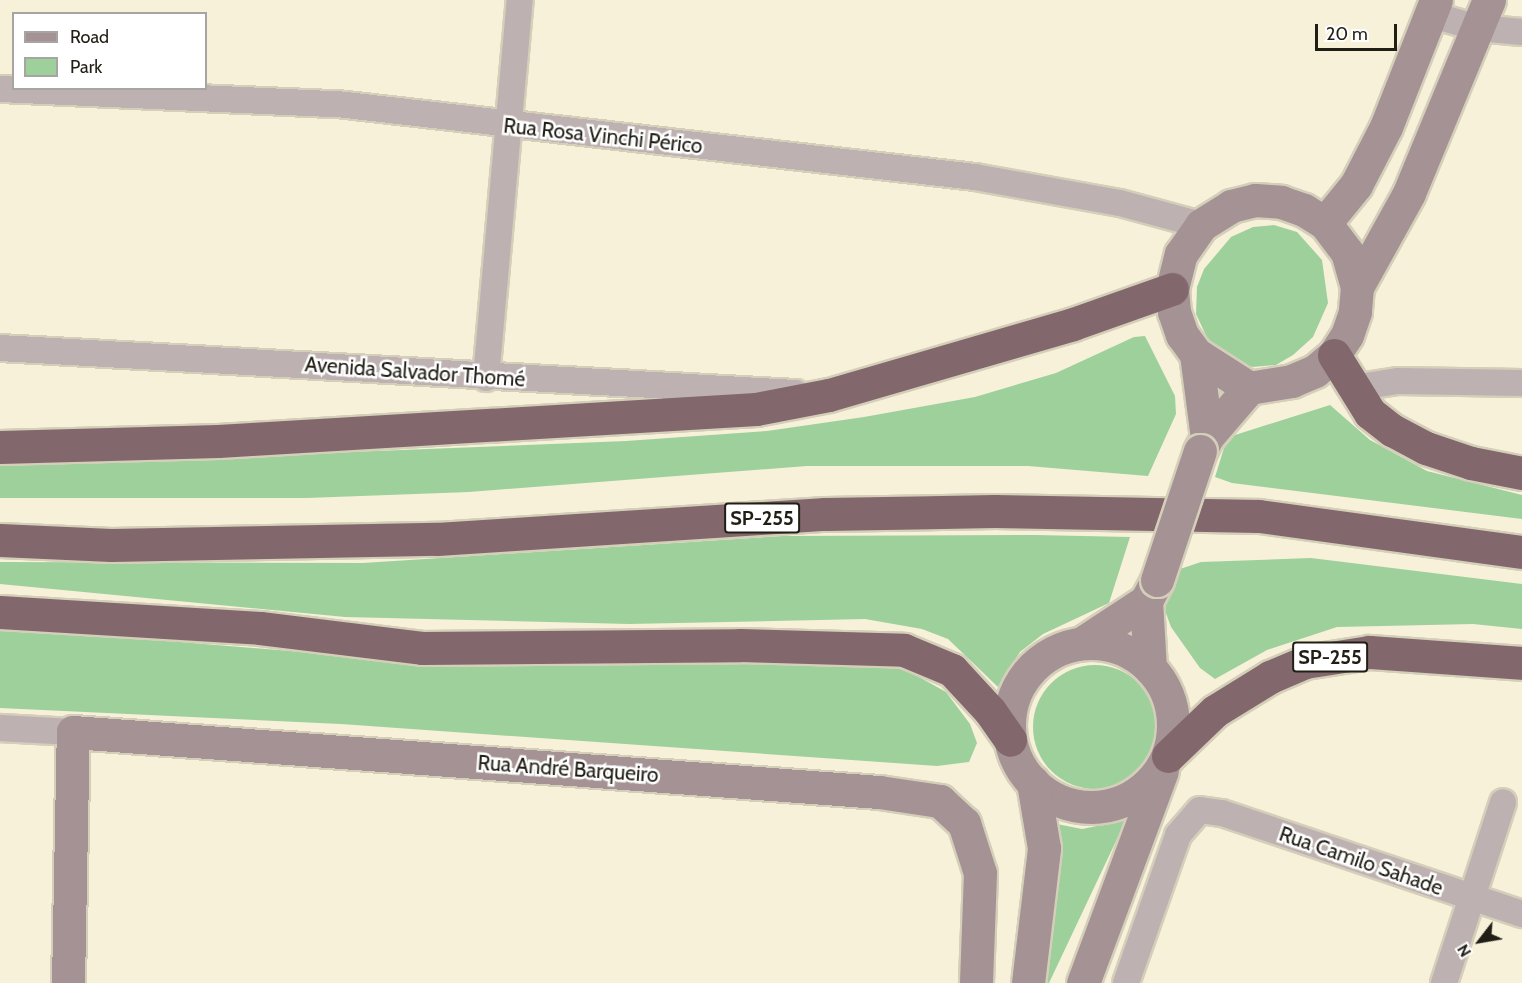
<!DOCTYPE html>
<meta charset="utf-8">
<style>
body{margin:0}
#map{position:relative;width:1522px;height:983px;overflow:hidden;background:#f7f1d9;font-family:Cabin,sans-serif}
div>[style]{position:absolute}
.green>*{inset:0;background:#9ed09c}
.round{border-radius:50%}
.roads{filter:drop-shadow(2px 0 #d5cfba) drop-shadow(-2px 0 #d5cfba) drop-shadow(0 2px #d5cfba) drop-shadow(0 -2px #d5cfba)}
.street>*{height:26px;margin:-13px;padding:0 13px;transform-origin:13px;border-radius:13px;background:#beb1b2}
.secondary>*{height:33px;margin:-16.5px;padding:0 16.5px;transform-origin:16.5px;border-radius:16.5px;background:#a49294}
.secondary>.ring{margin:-16.5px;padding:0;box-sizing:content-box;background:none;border:33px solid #a49294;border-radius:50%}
.highway>*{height:33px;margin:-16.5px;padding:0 16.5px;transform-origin:16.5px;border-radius:16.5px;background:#82686c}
.bridges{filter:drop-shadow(2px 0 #d5cfba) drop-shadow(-2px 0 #d5cfba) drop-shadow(0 2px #d5cfba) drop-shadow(0 -2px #d5cfba)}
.secondary-bridge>*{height:33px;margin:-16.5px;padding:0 16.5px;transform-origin:16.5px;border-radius:16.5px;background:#a49294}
span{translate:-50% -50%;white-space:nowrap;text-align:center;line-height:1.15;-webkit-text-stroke:5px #fff;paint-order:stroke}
.shield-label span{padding:2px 4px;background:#fff;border:2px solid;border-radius:4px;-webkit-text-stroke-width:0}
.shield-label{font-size:20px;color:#201e15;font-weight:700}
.street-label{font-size:21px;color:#201e15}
.legend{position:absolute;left:12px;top:12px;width:195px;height:78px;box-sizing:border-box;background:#fff;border:2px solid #a6a5a1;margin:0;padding:8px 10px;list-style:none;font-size:18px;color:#201e15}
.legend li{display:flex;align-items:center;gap:12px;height:30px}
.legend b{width:30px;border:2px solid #a6a5a1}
.north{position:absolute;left:1450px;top:911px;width:60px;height:60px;-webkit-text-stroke:4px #fff;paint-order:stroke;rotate:239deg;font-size:16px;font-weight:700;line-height:24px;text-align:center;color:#201e15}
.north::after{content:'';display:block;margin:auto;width:21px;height:27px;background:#201e15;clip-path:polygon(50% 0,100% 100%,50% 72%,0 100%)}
.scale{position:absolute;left:1315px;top:24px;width:82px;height:27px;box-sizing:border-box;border:3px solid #201e15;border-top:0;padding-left:8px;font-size:18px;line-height:21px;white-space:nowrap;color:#201e15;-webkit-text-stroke:4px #fff;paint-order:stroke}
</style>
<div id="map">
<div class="green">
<div style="clip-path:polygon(1274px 225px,1297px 232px,1322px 260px,1328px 303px,1313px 337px,1293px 355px,1276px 365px,1253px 367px,1233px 363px,1210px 344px,1196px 314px,1197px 287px,1204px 269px,1231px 237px,1253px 227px)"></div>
<div style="clip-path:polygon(1145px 336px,1175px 396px,1176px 414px,1148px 476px,1028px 466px,807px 466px,469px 492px,307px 498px,0 498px,0 466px,626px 441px,767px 431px,864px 417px,975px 397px,1056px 373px,1134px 337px)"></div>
<div style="clip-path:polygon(1330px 405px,1370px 440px,1427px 471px,1522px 495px,1522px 519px,1232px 483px,1215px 477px,1224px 448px,1235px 435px)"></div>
<div style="clip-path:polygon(1036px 535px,1130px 537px,1109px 603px,1043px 634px,1020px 652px,998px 687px,948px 639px,922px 629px,865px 619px,629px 624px,345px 617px,0 584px,0 562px,363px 563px,783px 536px)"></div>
<div style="clip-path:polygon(1311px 558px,1522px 584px,1522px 629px,1473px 624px,1337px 627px,1267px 650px,1215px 679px,1200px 668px,1171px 627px,1164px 608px,1180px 569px,1201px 562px)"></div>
<div style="clip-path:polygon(0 619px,180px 642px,362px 657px,547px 663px,706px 658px,903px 668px,946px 692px,970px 724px,977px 743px,969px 762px,937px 766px,341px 724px,0 708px)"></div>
<div class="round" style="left:1033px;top:665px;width:124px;height:124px"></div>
<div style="clip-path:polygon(1126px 820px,1049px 983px,1030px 983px,1052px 823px,1082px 829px)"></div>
</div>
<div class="roads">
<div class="street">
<div style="left:1432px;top:15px;width:48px;rotate:15.8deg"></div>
<div style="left:1478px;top:28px;width:44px;rotate:5.2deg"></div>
<div style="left:0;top:89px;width:346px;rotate:2.6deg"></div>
<div style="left:346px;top:105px;width:633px;rotate:6.53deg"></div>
<div style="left:975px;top:177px;width:147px;rotate:10.2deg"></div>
<div style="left:1120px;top:203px;width:84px;rotate:15.2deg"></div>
<div style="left:0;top:348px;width:797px;rotate:3.24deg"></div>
<div style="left:486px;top:378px;width:380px;rotate:-84.9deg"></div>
<div style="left:1353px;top:388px;width:46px;rotate:-8.8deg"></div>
<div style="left:1398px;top:381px;width:124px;rotate:0.9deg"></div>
<div style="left:0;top:728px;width:73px;rotate:3.1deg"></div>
<div style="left:1126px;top:983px;width:157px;rotate:-70.6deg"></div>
<div style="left:1178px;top:835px;width:33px;rotate:-49deg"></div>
<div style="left:1200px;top:810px;width:22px;rotate:8deg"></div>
<div style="left:1222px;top:813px;width:317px;rotate:18.6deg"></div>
<div style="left:1444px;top:983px;width:190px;rotate:-71.9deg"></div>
</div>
<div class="secondary">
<div style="left:1255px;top:200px;width:26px;rotate:4deg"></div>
<div style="left:1281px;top:202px;width:24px;rotate:19deg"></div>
<div style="left:1304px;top:210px;width:25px;rotate:32deg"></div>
<div style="left:1325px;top:223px;width:36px;rotate:53deg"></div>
<div style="left:1347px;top:252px;width:36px;rotate:74deg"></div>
<div style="left:1357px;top:287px;width:25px;rotate:95deg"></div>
<div style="left:1355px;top:312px;width:24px;rotate:109deg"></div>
<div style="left:1347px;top:335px;width:24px;rotate:123deg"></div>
<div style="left:1334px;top:355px;width:25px;rotate:140deg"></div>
<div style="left:1315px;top:371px;width:25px;rotate:157deg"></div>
<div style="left:1292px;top:381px;width:44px;rotate:170.8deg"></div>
<div style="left:1249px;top:388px;width:63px;rotate:-147.3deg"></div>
<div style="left:1196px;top:354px;width:24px;rotate:-126deg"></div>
<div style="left:1182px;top:335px;width:24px;rotate:-109deg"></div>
<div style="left:1174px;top:312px;width:23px;rotate:-95deg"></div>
<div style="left:1172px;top:289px;width:36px;rotate:-76deg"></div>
<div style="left:1181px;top:254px;width:35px;rotate:-55deg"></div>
<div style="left:1201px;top:225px;width:36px;rotate:-32deg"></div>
<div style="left:1231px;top:206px;width:25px;rotate:-14deg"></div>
<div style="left:1325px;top:223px;width:49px;rotate:-50.8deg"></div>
<div style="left:1356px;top:185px;width:65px;rotate:-62.7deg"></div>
<div style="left:1386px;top:127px;width:136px;rotate:-68.5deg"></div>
<div style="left:1357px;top:287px;width:107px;rotate:-61deg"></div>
<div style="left:1409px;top:193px;width:209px;rotate:-67.5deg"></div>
<div style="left:1196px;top:354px;width:84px;rotate:82.5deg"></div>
<div style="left:1200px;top:451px;width:16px;rotate:-63deg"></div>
<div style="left:1207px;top:437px;width:65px;rotate:-49.4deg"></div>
<div style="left:1146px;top:601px;width:67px;rotate:86.6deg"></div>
<div style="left:1082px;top:643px;width:77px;rotate:-33.3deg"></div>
<div style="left:1146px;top:601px;width:24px;rotate:-62deg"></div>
<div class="ring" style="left:1009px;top:643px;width:131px;height:131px"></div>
<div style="left:68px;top:983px;width:251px;rotate:-88.9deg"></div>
<div style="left:73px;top:732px;width:808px;rotate:4.26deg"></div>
<div style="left:879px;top:792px;width:62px;rotate:8.4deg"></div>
<div style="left:940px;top:801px;width:33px;rotate:43deg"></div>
<div style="left:964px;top:823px;width:52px;rotate:72.3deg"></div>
<div style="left:980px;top:873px;width:110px;rotate:92.1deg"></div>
<div style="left:1028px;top:983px;width:136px;rotate:-83.2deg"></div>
<div style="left:1044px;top:848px;width:67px;rotate:-99.5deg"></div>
<div style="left:1083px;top:983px;width:226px;rotate:-69.6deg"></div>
</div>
<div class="highway">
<div style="left:1334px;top:355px;width:68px;rotate:58.2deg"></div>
<div style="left:1370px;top:413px;width:28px;rotate:38deg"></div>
<div style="left:1392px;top:430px;width:38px;rotate:28deg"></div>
<div style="left:1426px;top:448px;width:47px;rotate:18.4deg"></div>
<div style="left:1471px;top:463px;width:52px;rotate:11.1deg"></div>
<div style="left:0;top:447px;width:218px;rotate:-1.6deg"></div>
<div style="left:218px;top:441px;width:539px;rotate:-3.4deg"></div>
<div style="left:756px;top:409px;width:74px;rotate:-10.9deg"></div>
<div style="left:829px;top:395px;width:254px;rotate:-16.2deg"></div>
<div style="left:1073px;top:324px;width:105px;rotate:-19.5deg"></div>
<div style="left:0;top:540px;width:111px;rotate:2.6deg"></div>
<div style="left:111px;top:545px;width:326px;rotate:-1.1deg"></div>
<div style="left:437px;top:539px;width:389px;rotate:-3.7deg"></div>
<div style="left:825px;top:514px;width:170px;rotate:-1deg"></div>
<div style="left:995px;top:511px;width:264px;rotate:1.1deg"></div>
<div style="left:1259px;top:516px;width:265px;rotate:7.8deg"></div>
<div style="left:0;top:612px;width:260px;rotate:3.5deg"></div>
<div style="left:260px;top:628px;width:163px;rotate:7deg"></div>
<div style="left:422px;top:648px;width:318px;rotate:-0.5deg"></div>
<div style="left:740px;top:645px;width:164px;rotate:1.7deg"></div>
<div style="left:904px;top:650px;width:52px;rotate:22.6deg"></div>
<div style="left:952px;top:670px;width:56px;rotate:47.2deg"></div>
<div style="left:990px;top:711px;width:35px;rotate:55deg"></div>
<div style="left:1168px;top:756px;width:65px;rotate:-43.8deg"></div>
<div style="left:1215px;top:711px;width:65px;rotate:-31.7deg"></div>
<div style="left:1270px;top:677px;width:38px;rotate:-23deg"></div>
<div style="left:1305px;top:662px;width:65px;rotate:-8.9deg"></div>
<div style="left:1369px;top:652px;width:153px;rotate:4.1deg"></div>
</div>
</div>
<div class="bridges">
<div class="secondary-bridge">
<div style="left:1157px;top:580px;width:136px;rotate:-71.6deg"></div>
</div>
</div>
<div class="shield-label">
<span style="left:762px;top:518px">SP-255</span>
<span style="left:1330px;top:657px">SP-255</span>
</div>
<div class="street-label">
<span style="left:603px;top:136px;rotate:6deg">Rua Rosa Vinchi Périco</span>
<span style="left:415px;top:372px;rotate:4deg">Avenida Salvador Thomé</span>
<span style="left:568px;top:769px;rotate:4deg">Rua André Barqueiro</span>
<span style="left:1361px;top:861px;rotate:19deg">Rua Camilo Sahade</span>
</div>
<ul class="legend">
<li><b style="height:8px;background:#a49294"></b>Road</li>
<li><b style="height:16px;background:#9ed09c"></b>Park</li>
</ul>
<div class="north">N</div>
<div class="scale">20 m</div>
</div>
